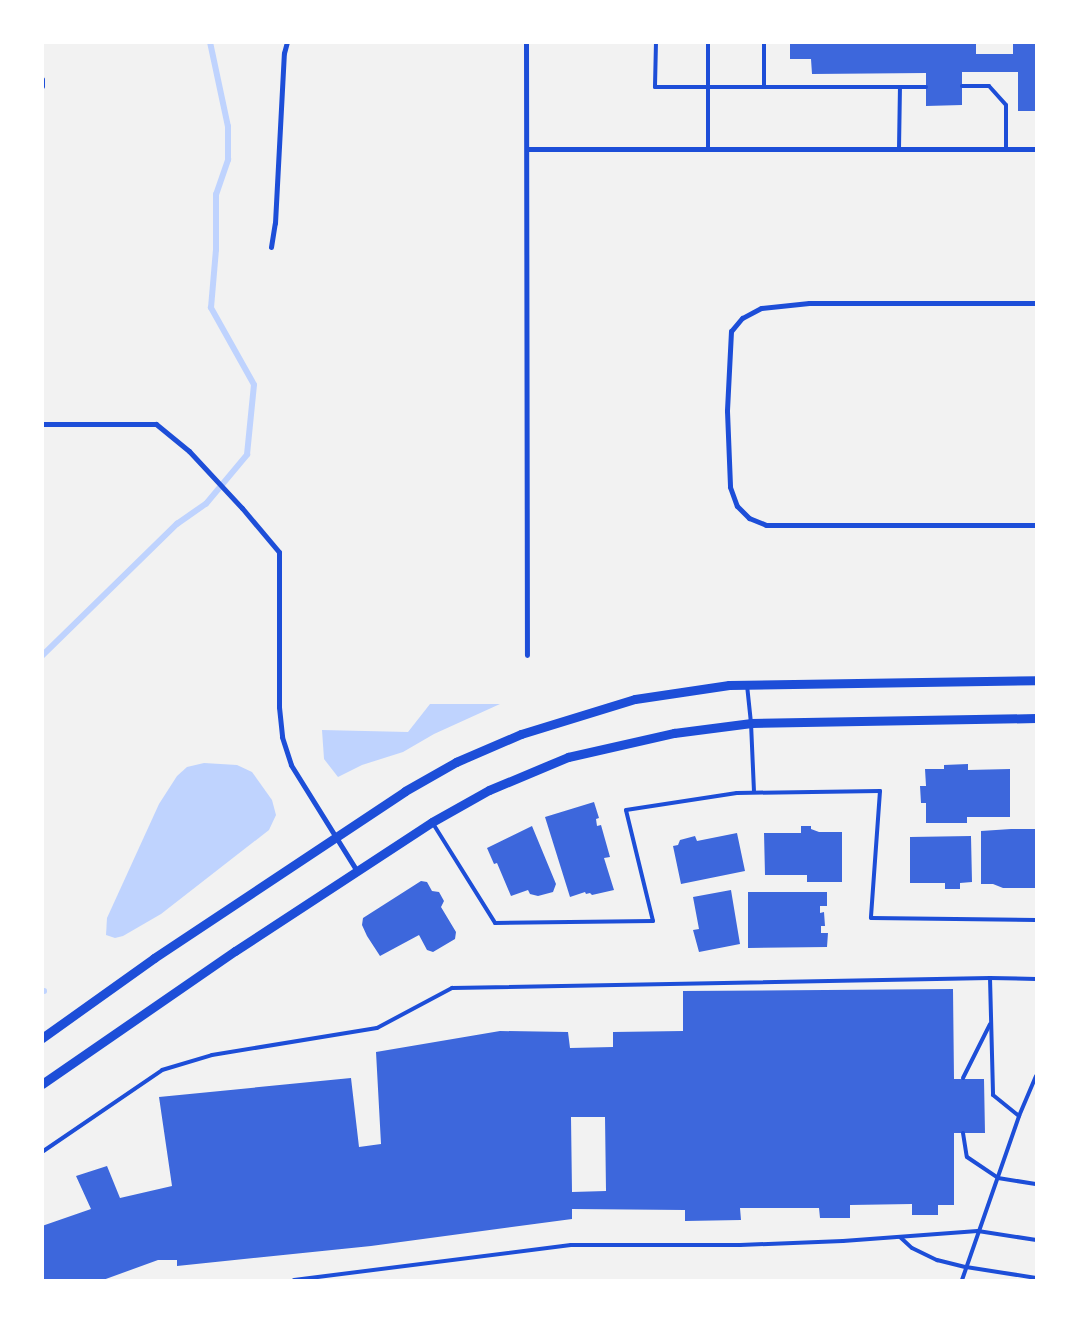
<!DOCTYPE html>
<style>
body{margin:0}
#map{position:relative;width:1079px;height:1323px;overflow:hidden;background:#f2f2f2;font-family:"Fira Sans Condensed",sans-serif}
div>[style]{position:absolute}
.water>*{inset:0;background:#bfd3fe}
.stream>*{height:5.5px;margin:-2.75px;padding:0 2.75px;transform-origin:2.75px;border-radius:2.75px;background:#bfd3fe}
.building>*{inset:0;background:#3d67dc}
.service>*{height:4px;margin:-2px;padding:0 2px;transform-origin:2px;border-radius:2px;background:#1d4ed8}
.minor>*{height:5px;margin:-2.5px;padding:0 2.5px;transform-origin:2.5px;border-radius:2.5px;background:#1d4ed8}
.tertiary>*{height:9px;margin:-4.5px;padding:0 4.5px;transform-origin:4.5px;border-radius:4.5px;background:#1d4ed8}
span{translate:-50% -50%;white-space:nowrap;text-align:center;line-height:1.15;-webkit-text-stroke:4.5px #fff;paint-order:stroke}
.frame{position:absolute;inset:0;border:44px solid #fff;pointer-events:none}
</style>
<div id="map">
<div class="water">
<div style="clip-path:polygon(430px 704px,500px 704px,434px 734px,403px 752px,362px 765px,338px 777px,324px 759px,322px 730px,408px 732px)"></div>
<div style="clip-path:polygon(204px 763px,237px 765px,252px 772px,272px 800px,276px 815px,269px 830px,161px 914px,123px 936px,115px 938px,106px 935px,107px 918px,159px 804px,177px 776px,187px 767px)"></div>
</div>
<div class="stream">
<div style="left:42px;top:656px;width:189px;rotate:-44.4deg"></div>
<div style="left:177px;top:524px;width:35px;rotate:-35deg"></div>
<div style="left:206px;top:504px;width:64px;rotate:-50.1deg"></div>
<div style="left:247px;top:455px;width:70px;rotate:-84.3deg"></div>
<div style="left:254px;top:385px;width:88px;rotate:-119.2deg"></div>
<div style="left:211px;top:308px;width:58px;rotate:-85.1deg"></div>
<div style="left:216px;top:250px;width:55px;rotate:-90deg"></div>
<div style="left:216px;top:195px;width:37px;rotate:-71deg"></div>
<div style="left:228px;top:160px;width:33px;rotate:-90deg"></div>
<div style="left:228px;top:127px;width:87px;rotate:-102deg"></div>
<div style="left:42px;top:991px;width:2px"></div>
</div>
<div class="building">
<div style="clip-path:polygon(790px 42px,976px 42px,976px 54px,1013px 54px,1013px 42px,1036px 42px,1036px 111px,1018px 111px,1018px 72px,962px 72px,962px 105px,926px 106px,926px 73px,812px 74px,811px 59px,790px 59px)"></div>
<div style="clip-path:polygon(968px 764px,968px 770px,1010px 769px,1010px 817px,967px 817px,967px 823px,926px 823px,926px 803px,921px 803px,920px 786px,926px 786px,925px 769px,944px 769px,944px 765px)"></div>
<div style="clip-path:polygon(594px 802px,599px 818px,596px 819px,597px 826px,601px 825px,610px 857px,604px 858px,614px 890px,592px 895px,590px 893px,586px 894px,585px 892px,570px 897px,545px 817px)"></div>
<div style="clip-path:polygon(532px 826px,556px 884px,553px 892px,538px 896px,530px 894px,528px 890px,511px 896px,497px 863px,494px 864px,487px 848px)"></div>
<div style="clip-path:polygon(801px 826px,811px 826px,811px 829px,819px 832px,842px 832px,842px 882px,807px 882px,807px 875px,765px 875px,764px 833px,801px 833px)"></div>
<div style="clip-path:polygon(1011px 829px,1035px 829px,1036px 888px,1003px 888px,993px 884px,981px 884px,981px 831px)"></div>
<div style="clip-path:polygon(737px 833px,745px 871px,681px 884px,673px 846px,678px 845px,680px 840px,695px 836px,697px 841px)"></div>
<div style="clip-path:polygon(971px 836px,972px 882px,960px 883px,960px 889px,945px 889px,945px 883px,910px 883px,910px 837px)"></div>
<div style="clip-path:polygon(421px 881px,427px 882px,432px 891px,439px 892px,444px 901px,441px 907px,456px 932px,455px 939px,433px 952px,427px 950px,419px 935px,380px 956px,367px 936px,362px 925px,363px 918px)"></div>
<div style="clip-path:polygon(731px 890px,740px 944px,699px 952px,693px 930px,699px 929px,693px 897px)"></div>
<div style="clip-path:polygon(748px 892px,827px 892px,827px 906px,820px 906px,820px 913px,824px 912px,825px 926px,821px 926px,821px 933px,828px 933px,827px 947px,748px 948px)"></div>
<div style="clip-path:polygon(evenodd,953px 989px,954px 1079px,984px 1079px,985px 1133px,954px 1133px,954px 1205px,938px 1205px,938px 1215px,912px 1215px,912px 1204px,850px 1205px,850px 1218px,820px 1218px,819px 1208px,740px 1208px,741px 1220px,685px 1221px,685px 1210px,572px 1209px,572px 1219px,371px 1246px,177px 1266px,177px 1260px,158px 1260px,103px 1280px,42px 1280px,42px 1226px,91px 1209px,76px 1176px,107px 1166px,120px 1198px,172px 1186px,159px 1097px,351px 1078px,359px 1147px,381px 1144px,376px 1052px,500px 1031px,568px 1032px,570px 1048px,613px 1047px,613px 1032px,683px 1031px,683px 991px,953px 989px,571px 1117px,605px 1117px,606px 1191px,572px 1192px,571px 1117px)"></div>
</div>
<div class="service">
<div style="left:656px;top:42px;width:45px;rotate:91.3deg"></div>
<div style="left:655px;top:87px;width:271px"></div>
<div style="left:708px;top:42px;width:107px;rotate:90deg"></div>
<div style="left:764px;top:42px;width:45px;rotate:90deg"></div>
<div style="left:962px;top:86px;width:27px"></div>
<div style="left:989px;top:86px;width:25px;rotate:48deg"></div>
<div style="left:1006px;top:105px;width:44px;rotate:90deg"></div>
<div style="left:899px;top:149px;width:62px;rotate:-89.1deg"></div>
<div style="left:747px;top:685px;width:38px;rotate:84deg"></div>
<div style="left:751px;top:723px;width:69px;rotate:87.5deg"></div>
<div style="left:432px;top:822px;width:119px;rotate:58deg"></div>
<div style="left:495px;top:923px;width:158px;rotate:-0.7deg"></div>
<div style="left:653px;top:921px;width:114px;rotate:-103.7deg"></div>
<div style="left:626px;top:810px;width:112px;rotate:-8.7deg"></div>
<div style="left:737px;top:793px;width:143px;rotate:-0.8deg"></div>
<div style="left:880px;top:791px;width:127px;rotate:94.1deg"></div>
<div style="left:871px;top:918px;width:165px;rotate:0.7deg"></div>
<div style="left:990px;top:978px;width:117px;rotate:88.5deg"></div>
<div style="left:993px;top:1095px;width:33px;rotate:39deg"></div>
<div style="left:963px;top:1078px;width:60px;rotate:-63.4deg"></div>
<div style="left:963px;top:1133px;width:24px;rotate:81deg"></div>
<div style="left:967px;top:1157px;width:37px;rotate:34deg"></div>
<div style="left:998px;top:1178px;width:38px;rotate:9deg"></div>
<div style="left:42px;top:1152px;width:145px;rotate:-34.3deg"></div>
<div style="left:162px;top:1070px;width:52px;rotate:-16.7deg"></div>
<div style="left:212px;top:1055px;width:167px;rotate:-9.3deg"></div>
<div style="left:377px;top:1028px;width:85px;rotate:-28.1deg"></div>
<div style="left:452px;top:988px;width:538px;rotate:-1.06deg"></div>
<div style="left:990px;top:978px;width:46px;rotate:1.2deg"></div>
<div style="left:900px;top:1237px;width:16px;rotate:43deg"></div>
<div style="left:912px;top:1248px;width:28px;rotate:26deg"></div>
<div style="left:937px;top:1260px;width:30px;rotate:14deg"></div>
<div style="left:966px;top:1267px;width:71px;rotate:8.9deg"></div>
<div style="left:294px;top:1280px;width:279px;rotate:-7.2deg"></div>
<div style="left:571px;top:1245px;width:169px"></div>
<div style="left:740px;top:1245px;width:103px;rotate:-2.2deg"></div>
<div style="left:843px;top:1241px;width:135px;rotate:-4.2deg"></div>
<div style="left:978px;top:1231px;width:59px;rotate:8.8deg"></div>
<div style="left:962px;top:1280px;width:174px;rotate:-70.8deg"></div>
<div style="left:1019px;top:1116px;width:43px;rotate:-67deg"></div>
</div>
<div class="minor">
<div style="left:526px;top:42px;width:613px;rotate:89.91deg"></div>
<div style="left:42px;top:79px;width:7px;rotate:90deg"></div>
<div style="left:528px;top:149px;width:508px"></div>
<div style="left:271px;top:247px;width:24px;rotate:-81deg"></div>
<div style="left:275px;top:223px;width:170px;rotate:-87deg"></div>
<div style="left:284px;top:53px;width:11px;rotate:-75deg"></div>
<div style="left:1036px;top:303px;width:227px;rotate:180deg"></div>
<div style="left:809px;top:303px;width:48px;rotate:174.1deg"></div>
<div style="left:761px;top:308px;width:21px;rotate:152deg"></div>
<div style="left:742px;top:318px;width:17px;rotate:130deg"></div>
<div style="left:731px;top:331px;width:80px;rotate:92.9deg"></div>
<div style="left:727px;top:411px;width:76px;rotate:87.7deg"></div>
<div style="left:730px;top:487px;width:20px;rotate:70deg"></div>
<div style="left:737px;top:506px;width:17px;rotate:45deg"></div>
<div style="left:749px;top:518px;width:18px;rotate:22deg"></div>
<div style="left:766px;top:525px;width:270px"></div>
<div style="left:42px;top:424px;width:114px"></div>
<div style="left:156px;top:424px;width:43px;rotate:39.3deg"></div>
<div style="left:189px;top:451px;width:78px;rotate:47.1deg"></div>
<div style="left:242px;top:508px;width:57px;rotate:49.9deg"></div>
<div style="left:279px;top:552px;width:155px;rotate:90deg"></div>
<div style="left:279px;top:707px;width:30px;rotate:84deg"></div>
<div style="left:282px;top:737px;width:29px;rotate:72deg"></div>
<div style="left:291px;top:765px;width:125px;rotate:58.1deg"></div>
</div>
<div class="tertiary">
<div style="left:42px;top:1038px;width:138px;rotate:-35.5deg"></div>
<div style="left:154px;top:958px;width:301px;rotate:-33.6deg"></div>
<div style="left:405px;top:791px;width:59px;rotate:-29.6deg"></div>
<div style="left:456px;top:762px;width:71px;rotate:-23.3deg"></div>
<div style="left:521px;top:734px;width:119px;rotate:-17.1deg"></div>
<div style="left:635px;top:699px;width:95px;rotate:-8.5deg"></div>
<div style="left:729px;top:685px;width:307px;rotate:-0.9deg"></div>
<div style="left:42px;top:1084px;width:234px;rotate:-34.6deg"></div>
<div style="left:235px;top:951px;width:235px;rotate:-33.2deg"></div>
<div style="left:432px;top:822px;width:65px;rotate:-29.3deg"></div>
<div style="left:489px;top:790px;width:86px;rotate:-22.7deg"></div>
<div style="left:568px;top:757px;width:109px;rotate:-12.8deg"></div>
<div style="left:674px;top:733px;width:78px;rotate:-7.4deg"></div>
<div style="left:751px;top:723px;width:285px;rotate:-1deg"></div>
</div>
<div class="frame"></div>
</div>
